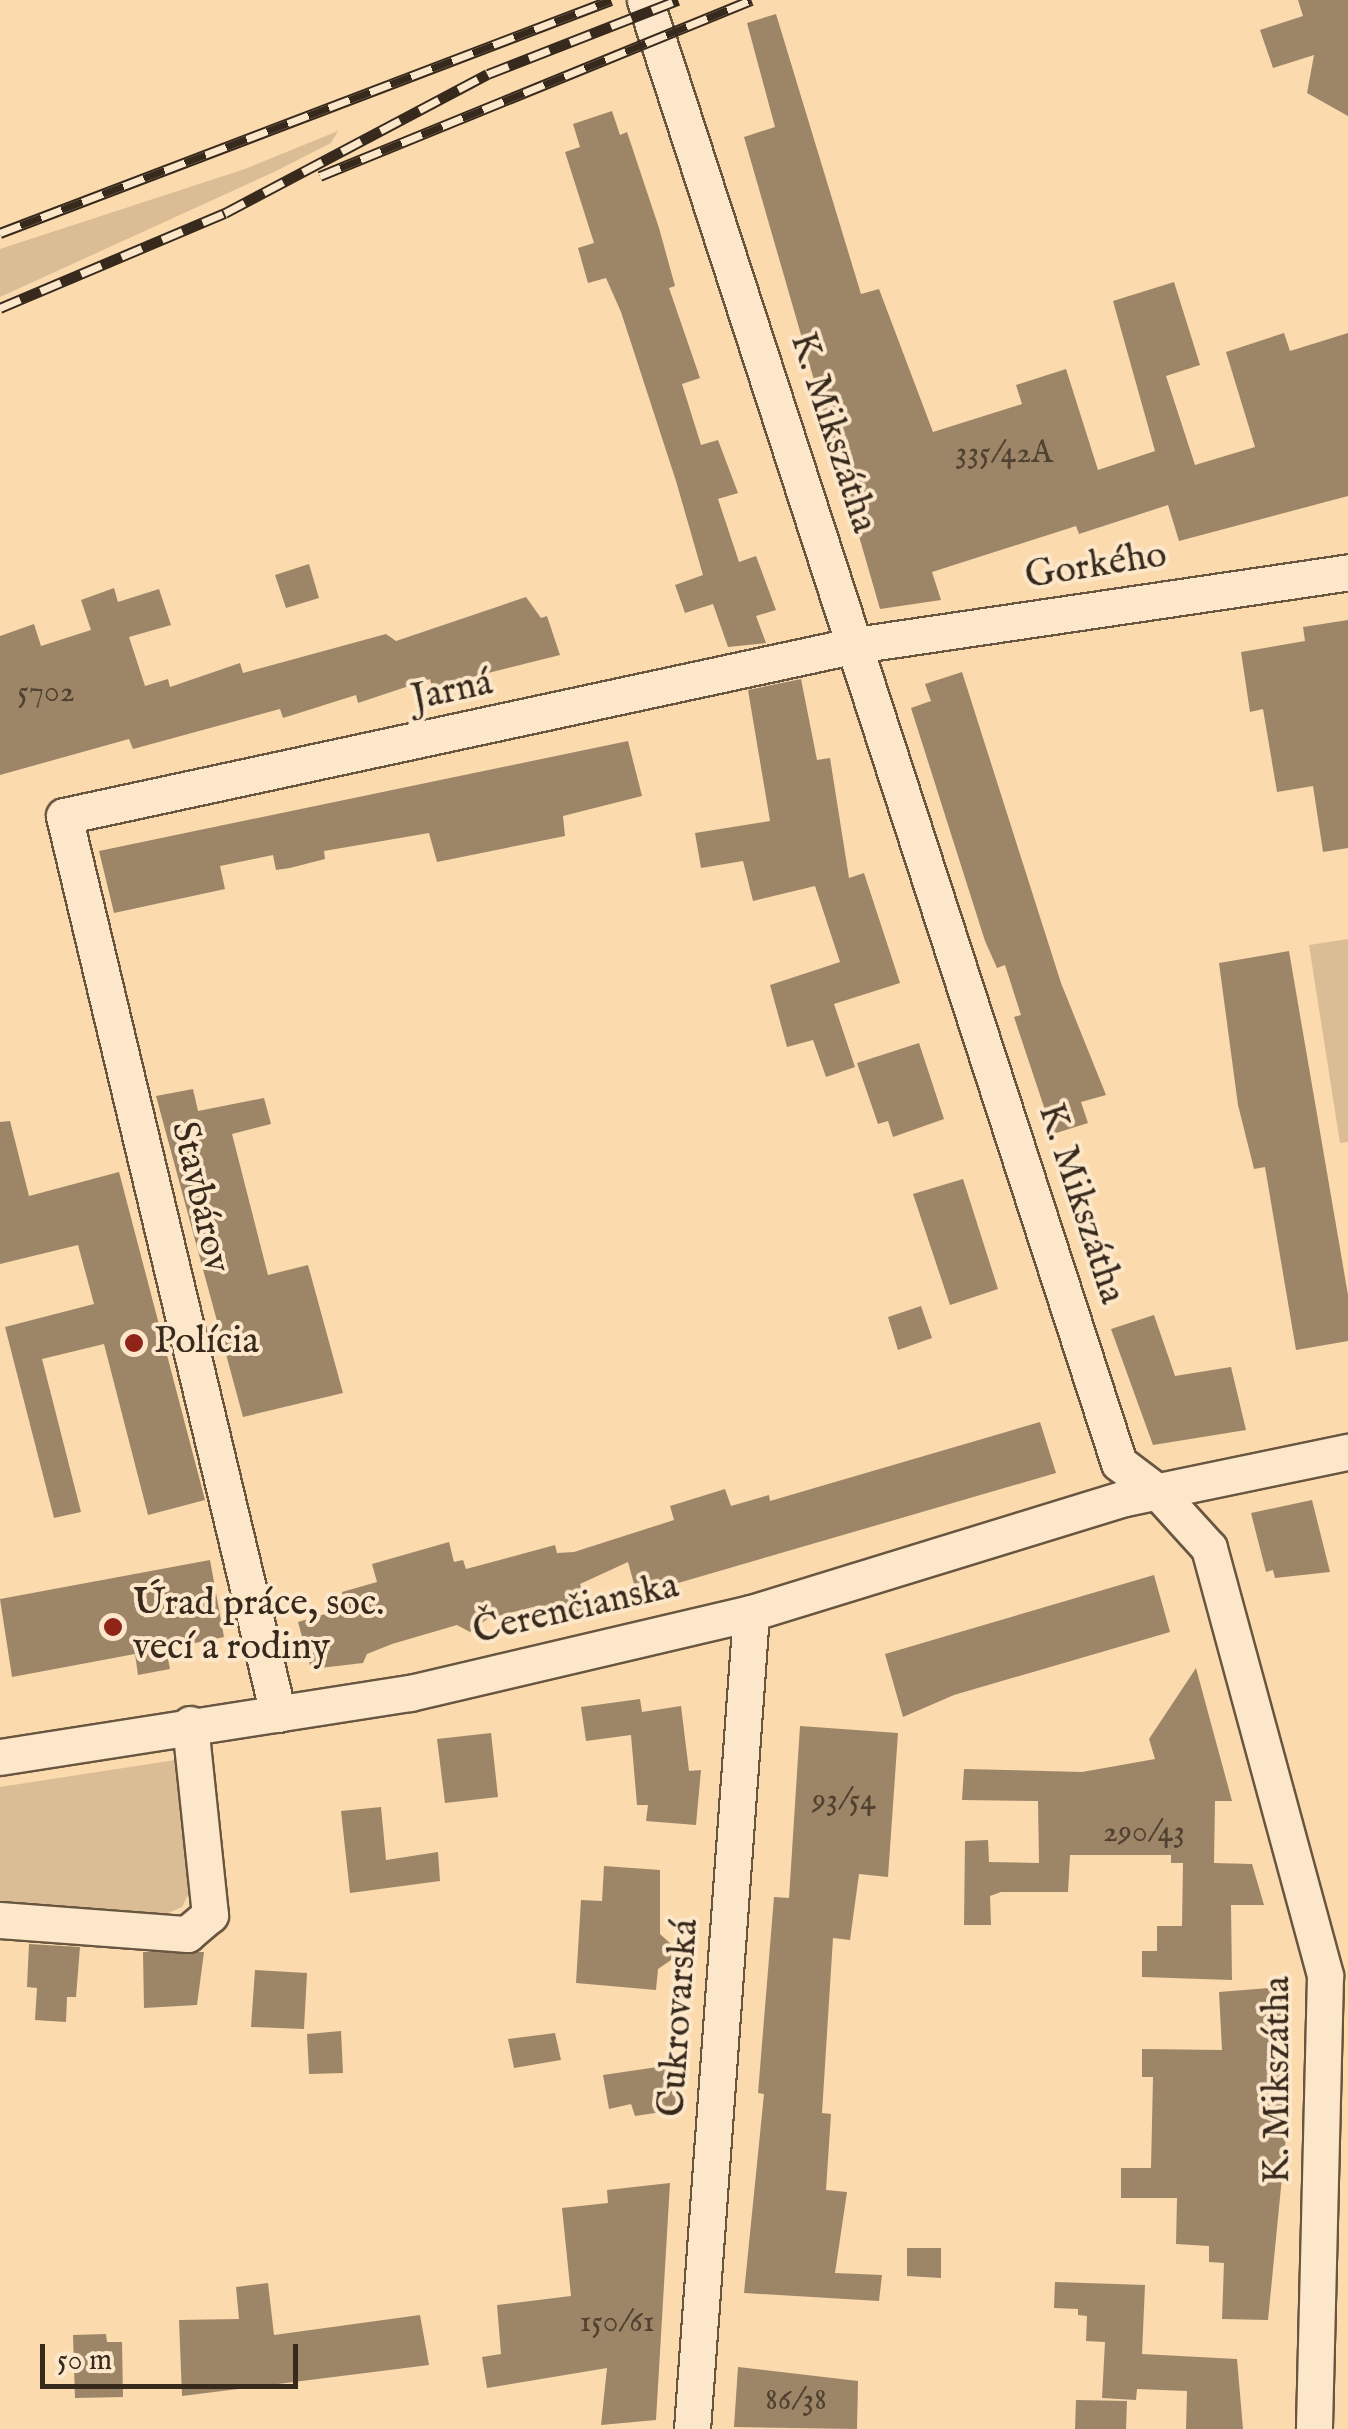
<!DOCTYPE html>
<meta charset="utf-8">
<style>
body{margin:0}
#map{position:relative;width:1348px;height:2429px;overflow:hidden;background:#fbdaad;font-family:"IM FELL English",serif}
div>[style]{position:absolute}
.green>*{inset:0;background:#dabc95}
.building>*{inset:0;background:#9d8668}
.roads{filter:drop-shadow(2px 0 #685641) drop-shadow(-2px 0 #685641) drop-shadow(0 2px #685641) drop-shadow(0 -2px #685641)}
.minor>*{height:35px;margin:-17.5px;padding:0 17.5px;transform-origin:17.5px;border-radius:17.5px;background:#fce7ca}
.rail>*{height:11px;margin-top:-5.5px;transform-origin:0;background:repeating-linear-gradient(90deg,#fce7ca 0 22px,#372a1d 0 44px);box-sizing:border-box;border-block:2px solid #372a1d}
.dots>*{width:28px;height:28px;translate:-50% -50%;box-sizing:border-box;border:5px solid #fce7ca;border-radius:50%}
span{translate:-50% -50%;white-space:nowrap;text-align:center;line-height:1.15;-webkit-text-stroke:8px #fce7ca;paint-order:stroke}
.number-label{font-size:32px;color:#504130}
.number-label span{-webkit-text-stroke-width:0}
.street-label{font-size:38px;color:#372a1d}
.poi-label{font-size:38px;color:#372a1d}
.left{translate:0 -50%;text-align:left}
.scale{position:absolute;left:40px;top:2344px;width:258px;height:45px;box-sizing:border-box;border:5px solid #372a1d;border-top:0;padding-left:12px;font-size:30px;line-height:35px;white-space:nowrap;color:#372a1d;-webkit-text-stroke:8px #fce7ca;paint-order:stroke}
</style>
<div id="map">
<div class="green">
<div style="clip-path:polygon(338px 131px,331px 143px,274px 172px,0 297px,0 249px,245px 169px)"></div>
<div style="clip-path:polygon(1348px 939px,1348px 1142px,1340px 1143px,1309px 945px)"></div>
<div style="clip-path:polygon(182px 1759px,197px 1877px,182px 1907px,152px 1920px,0 1909px,0 1787px)"></div>
</div>
<div class="building">
<div style="clip-path:polygon(1298px 0,1348px 0,1348px 116px,1307px 93px,1314px 55px,1273px 68px,1260px 30px,1303px 16px)"></div>
<div style="clip-path:polygon(776px 14px,861px 294px,879px 289px,933px 432px,1022px 404px,1016px 385px,1066px 369px,1098px 470px,1155px 451px,1113px 301px,1174px 282px,1200px 365px,1166px 376px,1195px 465px,1255px 447px,1226px 352px,1284px 333px,1290px 351px,1348px 333px,1348px 496px,1179px 541px,1168px 505px,1079px 534px,1076px 526px,932px 572px,941px 600px,880px 609px,744px 137px,775px 127px,747px 23px)"></div>
<div style="clip-path:polygon(612px 111px,620px 135px,627px 132px,659px 228px,675px 286px,669px 288px,700px 378px,682px 384px,701px 445px,718px 440px,738px 493px,718px 499px,739px 562px,756px 556px,776px 610px,756px 616px,766px 643px,728px 647px,713px 604px,685px 613px,675px 585px,703px 575px,676px 481px,621px 312px,606px 278px,588px 283px,578px 248px,594px 243px,565px 152px,580px 147px,573px 124px)"></div>
<div style="clip-path:polygon(309px 564px,319px 598px,286px 608px,275px 575px)"></div>
<div style="clip-path:polygon(114px 588px,118px 602px,159px 589px,171px 625px,129px 637px,145px 686px,168px 679px,170px 687px,240px 663px,243px 673px,386px 634px,396px 641px,526px 597px,541px 618px,547px 616px,560px 655px,432px 687px,430px 679px,358px 703px,356px 695px,283px 718px,280px 709px,133px 749px,129px 739px,0 775px,0 636px,34px 624px,41px 646px,91px 630px,81px 600px)"></div>
<div style="clip-path:polygon(1348px 620px,1348px 848px,1323px 852px,1313px 786px,1277px 792px,1263px 709px,1250px 712px,1241px 652px,1305px 641px,1303px 627px)"></div>
<div style="clip-path:polygon(962px 672px,1061px 983px,1106px 1095px,1081px 1102px,1088px 1123px,1053px 1134px,1014px 1017px,1021px 1015px,1005px 965px,997px 968px,985px 941px,911px 708px,931px 701px,925px 684px)"></div>
<div style="clip-path:polygon(801px 679px,817px 760px,830px 758px,849px 878px,864px 873px,900px 983px,834px 1004px,855px 1067px,826px 1077px,813px 1040px,787px 1047px,770px 985px,840px 962px,815px 886px,753px 901px,743px 861px,701px 868px,695px 833px,770px 821px,748px 690px)"></div>
<div style="clip-path:polygon(628px 741px,642px 796px,563px 816px,565px 836px,437px 862px,429px 833px,324px 851px,325px 859px,290px 868px,276px 870px,273px 855px,220px 866px,225px 889px,114px 913px,99px 851px)"></div>
<div style="clip-path:polygon(1289px 951px,1348px 1295px,1348px 1341px,1296px 1350px,1265px 1167px,1254px 1169px,1238px 1105px,1219px 963px)"></div>
<div style="clip-path:polygon(919px 1043px,944px 1119px,893px 1137px,888px 1121px,878px 1124px,857px 1063px)"></div>
<div style="clip-path:polygon(193px 1089px,198px 1111px,264px 1098px,271px 1124px,232px 1134px,268px 1275px,308px 1265px,343px 1393px,243px 1417px,156px 1096px)"></div>
<div style="clip-path:polygon(10px 1121px,29px 1196px,119px 1172px,205px 1500px,148px 1515px,104px 1344px,42px 1359px,81px 1512px,54px 1518px,5px 1327px,94px 1304px,78px 1245px,0 1264px,0 1122px)"></div>
<div style="clip-path:polygon(963px 1179px,998px 1289px,950px 1305px,913px 1194px)"></div>
<div style="clip-path:polygon(921px 1306px,932px 1338px,898px 1350px,888px 1317px)"></div>
<div style="clip-path:polygon(1154px 1315px,1175px 1376px,1231px 1367px,1246px 1430px,1153px 1445px,1111px 1329px)"></div>
<div style="clip-path:polygon(1040px 1422px,1056px 1473px,637px 1595px,628px 1562px,580px 1584px,588px 1609px,538px 1624px,533px 1607px,487px 1619px,470px 1632px,457px 1625px,392px 1644px,367px 1654px,363px 1663px,311px 1669px,298px 1622px,346px 1608px,342px 1592px,377px 1582px,372px 1564px,449px 1542px,454px 1562px,463px 1560px,466px 1569px,555px 1545px,557px 1553px,574px 1552px,674px 1520px,670px 1506px,725px 1489px,731px 1506px,769px 1495px,770px 1501px)"></div>
<div style="clip-path:polygon(1312px 1500px,1330px 1572px,1275px 1578px,1273px 1570px,1266px 1572px,1251px 1513px)"></div>
<div style="clip-path:polygon(210px 1560px,224px 1637px,166px 1649px,170px 1669px,138px 1675px,135px 1654px,12px 1677px,0 1599px)"></div>
<div style="clip-path:polygon(1154px 1575px,1170px 1632px,954px 1695px,903px 1717px,885px 1654px)"></div>
<div style="clip-path:polygon(1196px 1668px,1232px 1801px,1215px 1801px,1214px 1863px,1252px 1864px,1264px 1905px,1231px 1905px,1232px 1980px,1142px 1977px,1142px 1951px,1157px 1951px,1157px 1926px,1182px 1926px,1183px 1863px,1171px 1863px,1171px 1855px,1070px 1855px,1068px 1892px,1001px 1892px,990px 1896px,991px 1925px,964px 1925px,965px 1841px,988px 1840px,989px 1862px,1039px 1863px,1038px 1801px,962px 1800px,964px 1769px,1082px 1772px,1155px 1759px,1149px 1739px)"></div>
<div style="clip-path:polygon(640px 1699px,642px 1712px,681px 1706px,689px 1771px,701px 1770px,696px 1825px,646px 1821px,648px 1805px,637px 1805px,631px 1735px,586px 1741px,581px 1707px)"></div>
<div style="clip-path:polygon(800px 1726px,898px 1733px,888px 1877px,859px 1874px,850px 1940px,833px 1938px,822px 2113px,831px 2114px,826px 2190px,847px 2192px,835px 2273px,882px 2275px,879px 2301px,744px 2293px,764px 2094px,758px 2093px,774px 1897px,789px 1898px)"></div>
<div style="clip-path:polygon(491px 1733px,498px 1797px,445px 1803px,437px 1739px)"></div>
<div style="clip-path:polygon(381px 1807px,386px 1860px,438px 1852px,440px 1881px,350px 1893px,341px 1811px)"></div>
<div style="clip-path:polygon(604px 1866px,660px 1870px,660px 1934px,672px 1945px,671px 1960px,658px 1969px,656px 1990px,576px 1983px,581px 1900px,602px 1901px)"></div>
<div style="clip-path:polygon(29px 1944px,80px 1947px,76px 1997px,67px 1997px,66px 2022px,35px 2020px,37px 1988px,27px 1987px)"></div>
<div style="clip-path:polygon(143px 1952px,204px 1952px,197px 2005px,144px 2008px)"></div>
<div style="clip-path:polygon(255px 1970px,307px 1973px,304px 2029px,251px 2027px)"></div>
<div style="clip-path:polygon(1282px 1987px,1288px 2116px,1268px 2320px,1222px 2319px,1224px 2263px,1209px 2262px,1209px 2246px,1176px 2244px,1177px 2198px,1121px 2198px,1121px 2168px,1151px 2168px,1153px 2077px,1142px 2077px,1142px 2049px,1222px 2050px,1219px 1992px)"></div>
<div style="clip-path:polygon(341px 2031px,343px 2073px,309px 2074px,307px 2034px)"></div>
<div style="clip-path:polygon(555px 2033px,561px 2060px,514px 2068px,508px 2039px)"></div>
<div style="clip-path:polygon(678px 2064px,675px 2110px,635px 2116px,631px 2104px,609px 2109px,603px 2075px)"></div>
<div style="clip-path:polygon(670px 2183px,656px 2420px,601px 2425px,607px 2368px,487px 2388px,482px 2357px,501px 2354px,497px 2305px,571px 2296px,562px 2208px,608px 2203px,607px 2190px)"></div>
<div style="clip-path:polygon(907px 2248px,941px 2248px,941px 2278px,907px 2276px)"></div>
<div style="clip-path:polygon(1055px 2282px,1145px 2285px,1142px 2354px,1237px 2359px,1243px 2429px,1186px 2429px,1187px 2391px,1137px 2389px,1136px 2400px,1102px 2398px,1105px 2342px,1086px 2341px,1087px 2316px,1078px 2315px,1078px 2309px,1054px 2308px)"></div>
<div style="clip-path:polygon(268px 2283px,274px 2335px,420px 2315px,429px 2365px,182px 2396px,179px 2320px,239px 2319px,236px 2287px)"></div>
<div style="clip-path:polygon(106px 2334px,107px 2342px,122px 2342px,123px 2397px,75px 2398px,73px 2335px)"></div>
<div style="clip-path:polygon(738px 2367px,858px 2381px,857px 2429px,734px 2427px)"></div>
<div style="clip-path:polygon(1076px 2400px,1127px 2401px,1126px 2429px,1075px 2429px)"></div>
</div>
<div class="roads">
<div class="minor">
<div style="left:645px;top:0;width:1538px;rotate:72.05deg"></div>
<div style="left:1119px;top:1463px;width:51px;rotate:37.1deg"></div>
<div style="left:1160px;top:1494px;width:73px;rotate:47.8deg"></div>
<div style="left:1209px;top:1548px;width:443px;rotate:74.8deg"></div>
<div style="left:1325px;top:1976px;width:453px;rotate:91.4deg"></div>
<div style="left:278px;top:1714px;width:923px;rotate:-103.4deg"></div>
<div style="left:64px;top:816px;width:810px;rotate:-12.18deg"></div>
<div style="left:856px;top:645px;width:497px;rotate:-8.4deg"></div>
<div style="left:0;top:1757px;width:415px;rotate:-8.9deg"></div>
<div style="left:410px;top:1693px;width:350px;rotate:-13.2deg"></div>
<div style="left:751px;top:1613px;width:391px;rotate:-17.1deg"></div>
<div style="left:1125px;top:1498px;width:228px;rotate:-11.7deg"></div>
<div style="left:0;top:1920px;width:188px;rotate:4.3deg"></div>
<div style="left:187px;top:1934px;width:30px;rotate:-40deg"></div>
<div style="left:210px;top:1915px;width:192px;rotate:-96deg"></div>
<div style="left:692px;top:2429px;width:818px;rotate:-85.86deg"></div>
</div>
</div>
<div class="rail">
<div style="left:320px;top:176px;width:466px;rotate:-22.2deg"></div>
<div style="left:0;top:233px;width:654px;rotate:-20.87deg"></div>
<div style="left:0;top:308px;width:244px;rotate:-22.9deg"></div>
<div style="left:225px;top:213px;width:297px;rotate:-27.9deg"></div>
<div style="left:488px;top:74px;width:204px;rotate:-21.3deg"></div>
</div>
<div class="dots">
<div style="left:134px;top:1343px;background:#8f2418"></div>
<div style="left:113px;top:1627px;background:#8f2418"></div>
</div>
<div class="number-label">
<span style="left:1004px;top:454px">335/42A</span>
<span style="left:46px;top:693px">5702</span>
<span style="left:844px;top:1801px">93/54</span>
<span style="left:1144px;top:1833px">290/43</span>
<span style="left:617px;top:2323px">150/61</span>
<span style="left:796px;top:2401px">86/38</span>
</div>
<div class="street-label">
<span style="left:832px;top:433px;rotate:72deg">K. Mikszátha</span>
<span style="left:1096px;top:567px;rotate:-9deg">Gorkého</span>
<span style="left:452px;top:692px;rotate:-12deg">Jarná</span>
<span style="left:199px;top:1197px;rotate:77deg">Stavbárov</span>
<span style="left:1080px;top:1204px;rotate:72deg">K. Mikszátha</span>
<span style="left:576px;top:1610px;rotate:-13deg">Čerenčianska</span>
<span style="left:680px;top:2018px;rotate:-86deg">Cukrovarská</span>
<span style="left:1279px;top:2080px;rotate:-90deg">K. Mikszátha</span>
</div>
<div class="poi-label">
<span class="left" style="left:154px;top:1343px">Polícia</span>
<span class="left" style="left:133px;top:1627px">Úrad práce, soc.<br>vecí a rodiny</span>
</div>
<div class="scale">50 m</div>
</div>
